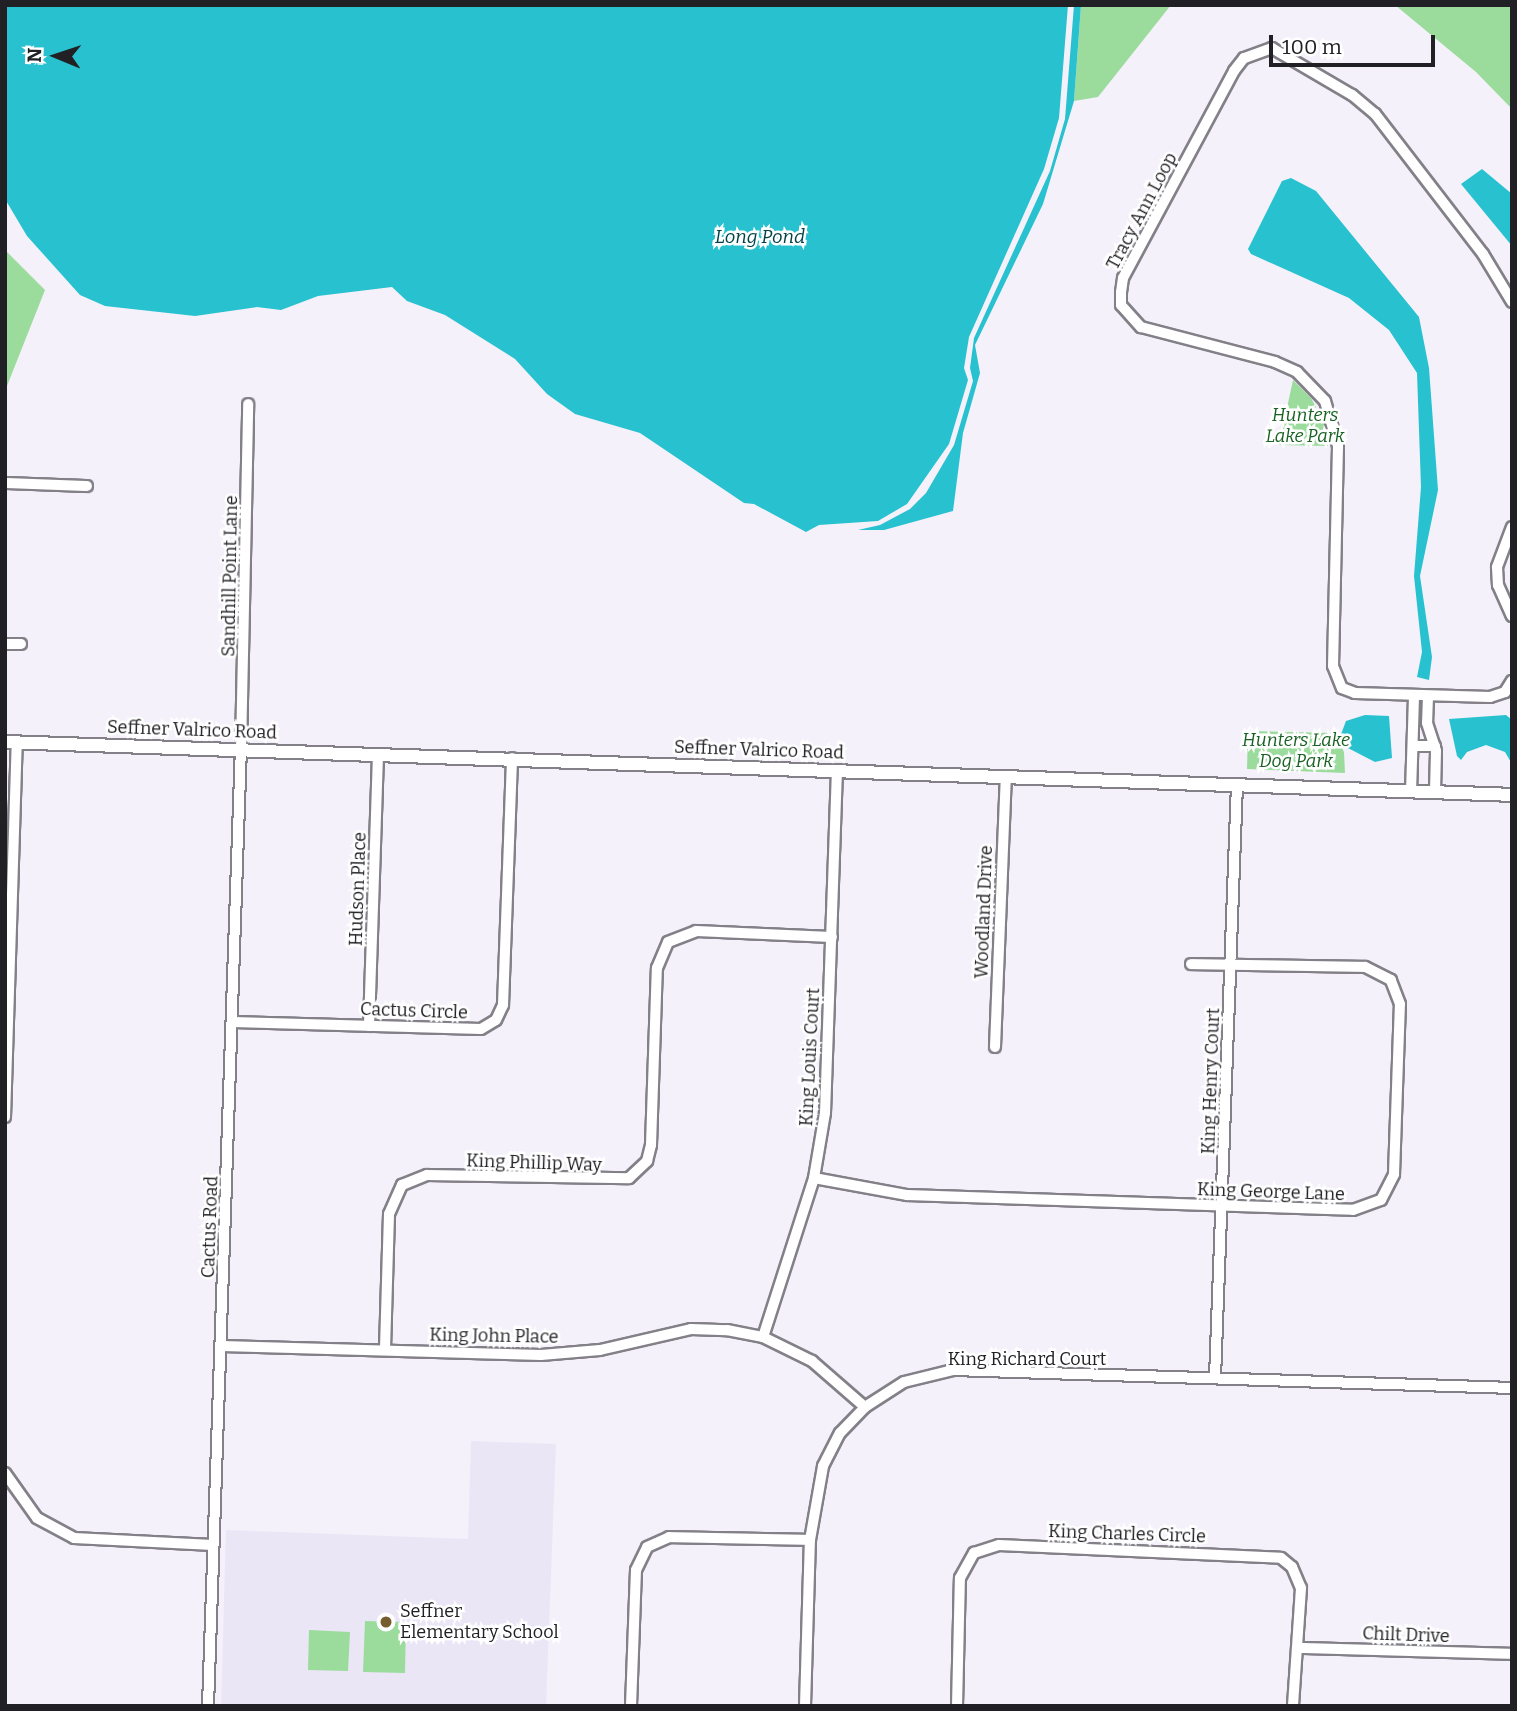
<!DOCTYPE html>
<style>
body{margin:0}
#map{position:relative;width:1517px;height:1711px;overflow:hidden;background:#f4f1fa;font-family:Bitter,serif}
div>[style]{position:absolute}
.built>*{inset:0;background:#ebe6f6}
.green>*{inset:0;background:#9bdc9d}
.water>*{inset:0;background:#27c1d0}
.roads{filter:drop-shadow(2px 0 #838088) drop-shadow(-2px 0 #838088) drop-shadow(0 2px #838088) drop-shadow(0 -2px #838088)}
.street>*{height:10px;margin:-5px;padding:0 5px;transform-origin:5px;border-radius:5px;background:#fff}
.secondary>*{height:12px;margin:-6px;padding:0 6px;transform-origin:6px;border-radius:6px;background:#fff}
.dots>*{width:19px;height:19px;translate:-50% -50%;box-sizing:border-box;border:4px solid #fff;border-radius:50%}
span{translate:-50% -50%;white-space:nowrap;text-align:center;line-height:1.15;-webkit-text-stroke:5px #fff;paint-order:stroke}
.street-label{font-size:18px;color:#212024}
.park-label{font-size:18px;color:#176122;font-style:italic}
.poi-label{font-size:18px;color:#212024}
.left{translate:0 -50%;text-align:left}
.water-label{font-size:19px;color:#004349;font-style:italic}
.frame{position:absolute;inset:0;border:7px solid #212024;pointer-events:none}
.north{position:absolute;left:21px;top:21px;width:70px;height:70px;-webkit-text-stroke:5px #fff;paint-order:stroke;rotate:272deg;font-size:19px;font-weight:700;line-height:28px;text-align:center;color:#212024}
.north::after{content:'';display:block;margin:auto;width:24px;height:32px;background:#212024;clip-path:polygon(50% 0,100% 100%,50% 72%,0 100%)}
.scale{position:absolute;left:1269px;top:35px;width:166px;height:32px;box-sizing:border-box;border:4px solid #212024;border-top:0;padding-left:9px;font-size:21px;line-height:24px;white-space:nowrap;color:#212024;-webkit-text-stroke:5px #fff;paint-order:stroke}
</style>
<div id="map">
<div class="built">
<div style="clip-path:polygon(471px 1441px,556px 1444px,546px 1706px,221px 1706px,226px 1530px,468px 1539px)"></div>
</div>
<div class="green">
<div style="clip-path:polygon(1081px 5px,1171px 5px,1098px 97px,1074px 101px)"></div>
<div style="clip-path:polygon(1395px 5px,1512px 5px,1512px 109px,1476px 72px)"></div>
<div style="clip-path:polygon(5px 250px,45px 290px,5px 391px)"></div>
<div style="clip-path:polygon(1293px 380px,1311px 398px,1325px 424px,1328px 446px,1279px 445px)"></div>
<div style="clip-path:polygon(1248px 731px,1335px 733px,1344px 752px,1345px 773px,1247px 769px)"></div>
<div style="clip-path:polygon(365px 1621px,406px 1622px,405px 1673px,363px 1672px)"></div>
<div style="clip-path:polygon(309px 1630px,350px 1632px,348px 1671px,308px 1670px)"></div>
</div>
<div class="water">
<div style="clip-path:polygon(5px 5px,1068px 5px,1059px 118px,1044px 169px,969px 337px,964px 368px,968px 380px,949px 444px,907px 504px,878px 521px,819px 525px,806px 532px,754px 504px,744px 503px,640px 433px,575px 414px,547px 394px,515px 359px,445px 315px,407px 301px,392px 287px,318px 296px,281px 310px,257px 307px,195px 316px,105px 306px,80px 295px,27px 236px,5px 199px)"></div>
<div style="clip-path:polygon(1074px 5px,1081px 5px,1074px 101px,1043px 204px,975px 345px,980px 373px,963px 433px,953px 511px,884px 530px,858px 530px,880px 525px,910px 509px,926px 493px,954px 445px,973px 381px,970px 368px,974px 338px,1050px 171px,1065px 119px)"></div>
<div style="clip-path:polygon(1482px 169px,1512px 194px,1512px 246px,1461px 184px)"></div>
<div style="clip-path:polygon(1291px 178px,1316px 191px,1419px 317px,1429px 368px,1438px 490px,1420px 576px,1432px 657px,1429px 680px,1417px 677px,1422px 652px,1414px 576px,1421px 487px,1417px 373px,1389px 330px,1349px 298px,1251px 254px,1248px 249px,1282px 181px)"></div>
<div style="clip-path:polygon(1365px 715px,1389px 716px,1392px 758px,1375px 762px,1346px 747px,1340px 737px,1346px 721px)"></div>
<div style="clip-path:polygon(1506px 715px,1512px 720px,1512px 764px,1505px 752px,1486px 745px,1467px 752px,1461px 760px,1457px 756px,1449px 719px)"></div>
</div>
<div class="roads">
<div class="street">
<div style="left:1512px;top:302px;width:56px;rotate:-121.1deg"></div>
<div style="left:1483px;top:254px;width:177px;rotate:-127.6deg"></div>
<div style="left:1375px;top:114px;width:30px;rotate:-140deg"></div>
<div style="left:1352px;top:95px;width:93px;rotate:-149.6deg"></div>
<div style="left:1272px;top:48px;width:30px;rotate:160deg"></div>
<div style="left:1244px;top:58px;width:16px;rotate:128deg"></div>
<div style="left:1234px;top:71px;width:235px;rotate:118.2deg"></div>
<div style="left:1123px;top:278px;width:14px;rotate:98deg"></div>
<div style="left:1121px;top:292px;width:13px;rotate:90deg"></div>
<div style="left:1121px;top:305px;width:30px;rotate:48deg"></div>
<div style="left:1141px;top:327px;width:138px;rotate:14.6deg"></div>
<div style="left:1275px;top:362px;width:24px;rotate:24deg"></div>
<div style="left:1297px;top:372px;width:40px;rotate:46deg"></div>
<div style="left:1325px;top:401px;width:47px;rotate:73.9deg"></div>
<div style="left:1338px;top:446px;width:220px;rotate:91.3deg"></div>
<div style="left:1333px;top:666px;width:24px;rotate:68deg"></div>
<div style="left:1342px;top:688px;width:14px;rotate:21deg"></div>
<div style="left:1355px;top:693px;width:135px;rotate:1.7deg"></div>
<div style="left:1490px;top:697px;width:16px;rotate:-18deg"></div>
<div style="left:1505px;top:692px;width:13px;rotate:-58deg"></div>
<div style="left:5px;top:483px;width:82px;rotate:2.1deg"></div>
<div style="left:1512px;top:527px;width:43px;rotate:110.6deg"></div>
<div style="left:1497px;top:567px;width:18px;rotate:87deg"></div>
<div style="left:1498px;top:585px;width:34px;rotate:66deg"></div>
<div style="left:5px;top:644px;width:16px"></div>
<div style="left:1428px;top:696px;width:27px;rotate:92deg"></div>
<div style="left:1427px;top:723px;width:29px;rotate:72deg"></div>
<div style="left:1436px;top:751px;width:42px;rotate:91.4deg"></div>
<div style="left:1413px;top:746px;width:22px"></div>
<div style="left:1411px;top:792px;width:97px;rotate:-88.2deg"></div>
<div style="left:233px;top:1022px;width:248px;rotate:1.6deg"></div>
<div style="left:481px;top:1029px;width:17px;rotate:-31deg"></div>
<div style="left:496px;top:1020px;width:17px;rotate:-65deg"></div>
<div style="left:503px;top:1005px;width:247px;rotate:-87.9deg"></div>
<div style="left:369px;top:1026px;width:272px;rotate:-88.1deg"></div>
<div style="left:995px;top:1047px;width:270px;rotate:-87.7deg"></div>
<div style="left:5px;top:1117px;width:375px;rotate:-88.2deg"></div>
<div style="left:814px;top:1178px;width:95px;rotate:10.4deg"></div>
<div style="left:907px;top:1195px;width:446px;rotate:1.9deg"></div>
<div style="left:1353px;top:1210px;width:30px;rotate:-20deg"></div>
<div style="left:1381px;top:1200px;width:29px;rotate:-63deg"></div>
<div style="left:1394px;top:1174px;width:170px;rotate:-88deg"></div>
<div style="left:1400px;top:1004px;width:26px;rotate:-111deg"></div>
<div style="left:1391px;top:980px;width:29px;rotate:-153deg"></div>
<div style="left:1365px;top:967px;width:174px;rotate:-179deg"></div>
<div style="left:763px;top:1337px;width:167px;rotate:-72.2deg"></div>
<div style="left:814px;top:1178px;width:66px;rotate:-80.4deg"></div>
<div style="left:825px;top:1113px;width:342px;rotate:-88deg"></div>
<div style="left:222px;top:1346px;width:319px;rotate:1.6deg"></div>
<div style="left:541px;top:1355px;width:59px;rotate:-4.8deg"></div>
<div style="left:600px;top:1350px;width:93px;rotate:-13deg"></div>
<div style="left:691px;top:1329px;width:36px;rotate:2deg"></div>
<div style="left:727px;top:1330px;width:37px;rotate:11deg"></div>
<div style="left:763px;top:1337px;width:55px;rotate:26.1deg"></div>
<div style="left:812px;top:1361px;width:70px;rotate:41deg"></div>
<div style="left:385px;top:1349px;width:135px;rotate:-88.3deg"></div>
<div style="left:389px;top:1214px;width:32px;rotate:-66deg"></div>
<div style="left:402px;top:1185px;width:27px;rotate:-22deg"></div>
<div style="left:427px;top:1175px;width:202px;rotate:0.9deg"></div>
<div style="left:629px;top:1178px;width:25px;rotate:-43deg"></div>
<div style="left:647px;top:1161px;width:16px;rotate:-76deg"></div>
<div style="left:651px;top:1145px;width:177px;rotate:-88.1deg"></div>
<div style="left:657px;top:968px;width:28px;rotate:-67deg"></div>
<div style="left:668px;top:942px;width:30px;rotate:-21deg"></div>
<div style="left:696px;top:931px;width:136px;rotate:2.5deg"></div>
<div style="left:1215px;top:1378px;width:593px;rotate:-87.88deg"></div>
<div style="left:5px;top:1473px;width:55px;rotate:54.6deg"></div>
<div style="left:37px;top:1518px;width:42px;rotate:28.4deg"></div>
<div style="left:74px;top:1538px;width:139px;rotate:2.9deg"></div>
<div style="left:1300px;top:1648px;width:212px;rotate:1.6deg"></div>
<div style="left:208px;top:1706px;width:958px;rotate:-88.03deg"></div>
<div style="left:241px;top:749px;width:345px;rotate:-88.8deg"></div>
<div style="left:631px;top:1706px;width:136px;rotate:-87.9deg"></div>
<div style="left:636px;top:1570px;width:25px;rotate:-64deg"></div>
<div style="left:647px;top:1547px;width:24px;rotate:-24deg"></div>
<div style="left:669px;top:1537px;width:141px;rotate:1.2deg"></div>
<div style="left:805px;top:1706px;width:166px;rotate:-88.3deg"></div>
<div style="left:810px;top:1540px;width:75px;rotate:-80deg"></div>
<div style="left:823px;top:1466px;width:37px;rotate:-63deg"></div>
<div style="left:840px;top:1433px;width:36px;rotate:-46deg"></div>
<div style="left:865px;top:1407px;width:46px;rotate:-32.7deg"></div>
<div style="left:904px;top:1382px;width:50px;rotate:-13.8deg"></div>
<div style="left:953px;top:1370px;width:559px;rotate:1.84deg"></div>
<div style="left:957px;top:1706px;width:128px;rotate:-88.7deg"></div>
<div style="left:960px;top:1578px;width:29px;rotate:-61deg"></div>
<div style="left:974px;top:1553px;width:26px;rotate:-18deg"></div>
<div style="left:999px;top:1545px;width:282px;rotate:2.6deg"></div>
<div style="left:1281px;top:1558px;width:14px;rotate:39deg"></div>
<div style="left:1292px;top:1567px;width:23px;rotate:67deg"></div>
<div style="left:1301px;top:1588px;width:118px;rotate:93.9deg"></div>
</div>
<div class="secondary">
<div style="left:5px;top:742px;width:1508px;rotate:2.01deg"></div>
</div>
</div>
<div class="dots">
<div style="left:386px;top:1622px;background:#765d2e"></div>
</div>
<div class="street-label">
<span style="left:1142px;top:211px;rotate:-62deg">Tracy Ann Loop</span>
<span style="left:230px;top:576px;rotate:-89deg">Sandhill Point Lane</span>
<span style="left:192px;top:730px;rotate:2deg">Seffner Valrico Road</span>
<span style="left:759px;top:750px;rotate:2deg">Seffner Valrico Road</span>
<span style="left:358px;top:889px;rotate:-88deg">Hudson Place</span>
<span style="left:984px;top:912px;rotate:-88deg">Woodland Drive</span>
<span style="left:414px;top:1011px;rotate:2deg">Cactus Circle</span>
<span style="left:810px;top:1057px;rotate:-87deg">King Louis Court</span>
<span style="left:1211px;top:1081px;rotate:-88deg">King Henry Court</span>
<span style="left:534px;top:1163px;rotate:2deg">King Phillip Way</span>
<span style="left:1271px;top:1192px;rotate:2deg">King George Lane</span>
<span style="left:210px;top:1227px;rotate:-88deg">Cactus Road</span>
<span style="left:494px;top:1336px;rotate:1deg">King John Place</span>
<span style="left:1027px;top:1359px">King Richard Court</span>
<span style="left:1127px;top:1534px;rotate:2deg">King Charles Circle</span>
<span style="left:1406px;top:1635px;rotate:2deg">Chilt Drive</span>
</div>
<div class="park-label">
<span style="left:1305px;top:426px">Hunters<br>Lake Park</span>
<span style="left:1296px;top:751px">Hunters Lake<br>Dog Park</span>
</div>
<div class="poi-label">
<span class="left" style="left:400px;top:1622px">Seffner<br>Elementary School</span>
</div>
<div class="water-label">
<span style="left:760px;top:237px">Long Pond</span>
</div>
<div class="frame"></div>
<div class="north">N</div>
<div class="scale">100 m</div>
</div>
